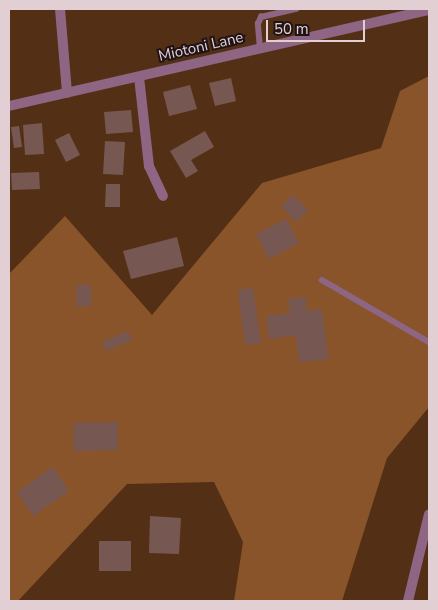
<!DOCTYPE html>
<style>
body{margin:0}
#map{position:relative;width:438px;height:610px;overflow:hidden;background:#42252c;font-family:"Nunito Sans",sans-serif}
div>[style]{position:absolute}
.green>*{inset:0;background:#533015}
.forest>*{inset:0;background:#89542a}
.building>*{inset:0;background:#775751}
.lane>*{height:5.5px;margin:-2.75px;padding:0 2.75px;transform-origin:2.75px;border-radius:2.75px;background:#8e6582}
.street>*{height:10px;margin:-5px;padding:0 5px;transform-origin:5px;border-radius:5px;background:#8e6582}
span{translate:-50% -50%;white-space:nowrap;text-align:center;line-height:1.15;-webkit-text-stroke:4px #201316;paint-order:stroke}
.street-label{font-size:15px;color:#e2cfd3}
.frame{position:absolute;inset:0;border:10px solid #e2cfd3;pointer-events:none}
.scale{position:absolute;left:266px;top:20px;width:99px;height:22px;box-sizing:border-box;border:2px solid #e2cfd3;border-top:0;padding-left:6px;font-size:15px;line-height:18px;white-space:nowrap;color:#e2cfd3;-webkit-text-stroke:4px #201316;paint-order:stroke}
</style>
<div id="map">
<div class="green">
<div style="clip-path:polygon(9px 9px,429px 9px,429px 601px,9px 601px)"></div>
</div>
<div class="forest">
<div style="clip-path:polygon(429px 76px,429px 407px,387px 458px,342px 601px,234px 601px,243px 542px,214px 482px,127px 484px,18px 601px,9px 601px,9px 274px,65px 216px,152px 315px,262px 183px,381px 148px,400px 91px)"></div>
</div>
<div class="building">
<div style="clip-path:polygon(231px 78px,236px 101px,215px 106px,209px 83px)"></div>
<div style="clip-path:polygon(190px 85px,197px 109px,169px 116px,163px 92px)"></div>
<div style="clip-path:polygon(131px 110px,133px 132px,106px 134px,104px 112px)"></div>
<div style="clip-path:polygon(42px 123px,44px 154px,25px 155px,23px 125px)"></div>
<div style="clip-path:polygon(19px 126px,22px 147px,14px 148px,11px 127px)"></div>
<div style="clip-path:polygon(205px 131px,214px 147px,191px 160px,198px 171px,186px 178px,170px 151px)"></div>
<div style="clip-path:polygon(69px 133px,80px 155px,66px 162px,55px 140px)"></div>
<div style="clip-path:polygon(105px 141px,125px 142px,123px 175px,103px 174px)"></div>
<div style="clip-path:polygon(39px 172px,40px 189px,12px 190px,11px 173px)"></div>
<div style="clip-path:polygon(106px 184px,120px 184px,120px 207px,105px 207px)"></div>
<div style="clip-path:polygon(293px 195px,308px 210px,296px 222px,281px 206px)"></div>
<div style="clip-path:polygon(286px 219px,299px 243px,269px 259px,256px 234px)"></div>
<div style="clip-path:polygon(177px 237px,184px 266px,131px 279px,123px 251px)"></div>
<div style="clip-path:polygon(77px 285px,91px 285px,91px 306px,76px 306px)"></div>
<div style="clip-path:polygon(253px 288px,261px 343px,245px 345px,238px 290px)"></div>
<div style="clip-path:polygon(306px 297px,307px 311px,322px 309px,328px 359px,299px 362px,296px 335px,269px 339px,266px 316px,290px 313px,288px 299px)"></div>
<div style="clip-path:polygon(128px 331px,132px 340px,106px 351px,102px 342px)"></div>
<div style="clip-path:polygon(118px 422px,118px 450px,74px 451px,73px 423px)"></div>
<div style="clip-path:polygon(53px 467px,69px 491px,33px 516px,17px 492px)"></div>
<div style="clip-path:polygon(150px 516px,181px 518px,179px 554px,149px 553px)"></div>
<div style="clip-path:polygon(99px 541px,131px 541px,131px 571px,99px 571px)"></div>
</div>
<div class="lane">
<div style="left:260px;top:49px;width:25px;rotate:-95deg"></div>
<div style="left:258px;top:24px;width:8px;rotate:-67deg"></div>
<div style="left:261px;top:17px;width:36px;rotate:-13deg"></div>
<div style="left:322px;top:280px;width:124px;rotate:30.1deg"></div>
</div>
<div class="street">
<div style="left:60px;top:9px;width:84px;rotate:85.2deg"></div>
<div style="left:139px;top:77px;width:90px;rotate:83.6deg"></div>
<div style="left:149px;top:166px;width:33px;rotate:65deg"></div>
<div style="left:9px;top:106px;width:431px;rotate:-12.9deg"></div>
<div style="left:408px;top:601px;width:89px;rotate:-76.4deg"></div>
</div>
<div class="street-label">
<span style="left:201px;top:47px;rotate:-13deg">Miotoni Lane</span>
</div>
<div class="frame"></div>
<div class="scale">50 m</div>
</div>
